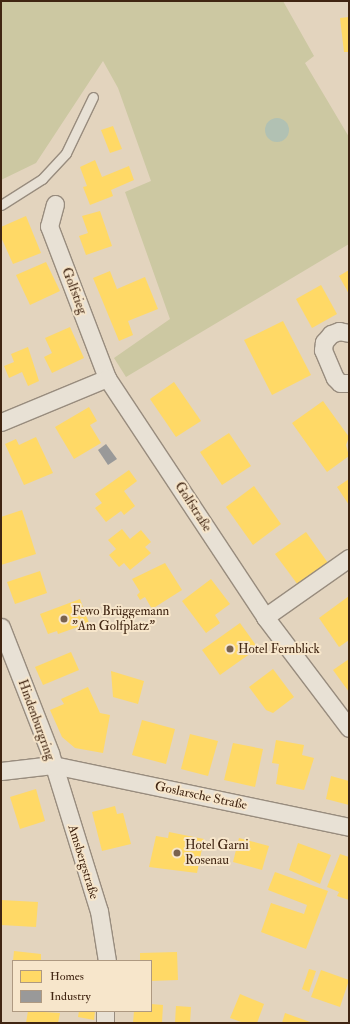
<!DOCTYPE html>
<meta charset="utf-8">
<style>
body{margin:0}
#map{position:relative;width:350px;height:1024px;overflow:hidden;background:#e3d4be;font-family:"IM FELL Double Pica",serif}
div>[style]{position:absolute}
.green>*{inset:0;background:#ccc8a2}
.water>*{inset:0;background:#b1c1b3}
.round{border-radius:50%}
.homes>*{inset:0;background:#ffd966}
.industry>*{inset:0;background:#999}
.roads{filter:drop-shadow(1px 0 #988c7e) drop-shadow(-1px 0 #988c7e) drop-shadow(0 1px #988c7e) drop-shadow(0 -1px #988c7e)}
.service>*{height:9px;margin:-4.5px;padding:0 4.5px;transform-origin:4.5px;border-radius:4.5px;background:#e8e1d5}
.minor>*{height:17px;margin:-8.5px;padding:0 8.5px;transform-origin:8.5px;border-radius:8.5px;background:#e8e1d5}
.dots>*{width:11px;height:11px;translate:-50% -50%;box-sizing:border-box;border:2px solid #f7e6cb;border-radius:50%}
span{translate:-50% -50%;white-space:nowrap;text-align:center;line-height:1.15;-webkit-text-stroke:4px #f7e6cb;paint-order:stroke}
.street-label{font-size:13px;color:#402512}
.poi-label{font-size:13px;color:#402512}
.left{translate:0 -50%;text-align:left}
.frame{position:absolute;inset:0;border:2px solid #402512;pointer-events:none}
.legend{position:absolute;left:12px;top:960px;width:140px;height:52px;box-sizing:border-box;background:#f7e6cb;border:1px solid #ae9981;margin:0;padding:5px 7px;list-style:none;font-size:12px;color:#402512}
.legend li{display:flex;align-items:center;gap:8px;height:20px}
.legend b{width:20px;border:1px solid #ae9981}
</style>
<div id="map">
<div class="green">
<div style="clip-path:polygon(1px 1px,283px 1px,314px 56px,305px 63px,349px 137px,349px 244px,126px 377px,114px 358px,170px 319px,125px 192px,151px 181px,118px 88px,103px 61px,36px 163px,1px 180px)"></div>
</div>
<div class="water">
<div class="round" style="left:265px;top:118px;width:24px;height:24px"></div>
</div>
<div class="homes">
<div style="clip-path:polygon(349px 17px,349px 52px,344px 52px,340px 18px)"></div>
<div style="clip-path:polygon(113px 126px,122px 149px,110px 153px,101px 130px)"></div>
<div style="clip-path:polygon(95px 160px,102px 177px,129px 166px,134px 180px,111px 190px,113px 196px,90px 205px,83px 187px,87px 186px,80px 167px)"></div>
<div style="clip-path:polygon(100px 211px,112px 246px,86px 255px,79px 236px,88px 233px,82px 216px)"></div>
<div style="clip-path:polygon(26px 216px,41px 253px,13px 264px,1px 237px,1px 227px)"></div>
<div style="clip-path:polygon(46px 262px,60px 291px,30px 305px,16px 275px)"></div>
<div style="clip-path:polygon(349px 270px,349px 294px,339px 276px)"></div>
<div style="clip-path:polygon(110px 271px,117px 289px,145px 277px,158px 309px,128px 321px,133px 335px,119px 341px,93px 278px)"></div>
<div style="clip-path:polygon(321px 285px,337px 314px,312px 328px,296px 299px)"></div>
<div style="clip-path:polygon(283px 321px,311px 375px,272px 395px,244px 340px)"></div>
<div style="clip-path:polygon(70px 327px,84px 358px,52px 373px,44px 357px,52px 353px,45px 338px)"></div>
<div style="clip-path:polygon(28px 347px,39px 381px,28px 386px,22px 372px,9px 378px,4px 366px,14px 362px,11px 354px)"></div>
<div style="clip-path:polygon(174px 382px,201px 421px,176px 437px,150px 399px)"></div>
<div style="clip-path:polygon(323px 401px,349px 437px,346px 445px,349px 456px,327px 472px,292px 423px)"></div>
<div style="clip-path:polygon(89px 407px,97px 421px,90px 425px,101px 443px,74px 459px,55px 427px)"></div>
<div style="clip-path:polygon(229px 433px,251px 466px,222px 485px,200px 452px)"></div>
<div style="clip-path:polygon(36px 437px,53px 473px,24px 485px,5px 444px,16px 439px,19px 445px)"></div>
<div style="clip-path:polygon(129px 470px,137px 481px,124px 491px,135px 506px,124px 515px,121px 511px,106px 522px,95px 508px,102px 503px,95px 494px)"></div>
<div style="clip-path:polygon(349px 479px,349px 505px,337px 487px)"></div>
<div style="clip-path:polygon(254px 486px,281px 524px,253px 545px,226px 507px)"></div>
<div style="clip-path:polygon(22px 510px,36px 554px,1px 565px,1px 517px)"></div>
<div style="clip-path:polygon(122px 529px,130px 539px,141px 530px,151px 542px,145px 547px,151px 553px,130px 570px,124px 563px,119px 567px,109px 555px,116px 549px,108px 540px)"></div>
<div style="clip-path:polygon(306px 532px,328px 563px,298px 585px,275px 554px)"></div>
<div style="clip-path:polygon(165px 563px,182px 590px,152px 609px,145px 597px,140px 600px,137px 595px,140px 592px,132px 579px)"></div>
<div style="clip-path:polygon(40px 571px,47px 593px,15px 604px,7px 582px)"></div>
<div style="clip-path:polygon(211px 579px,230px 604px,215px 615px,220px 623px,206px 633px,182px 601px)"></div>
<div style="clip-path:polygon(349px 596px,349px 640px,339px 647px,319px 618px)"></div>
<div style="clip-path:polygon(80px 599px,89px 623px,58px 634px,57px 631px,48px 634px,40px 614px)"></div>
<div style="clip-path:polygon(240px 623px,258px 648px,220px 675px,202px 650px)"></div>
<div style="clip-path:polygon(71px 652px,79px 670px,43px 685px,35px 667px)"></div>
<div style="clip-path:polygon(349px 659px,349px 692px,333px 670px)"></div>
<div style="clip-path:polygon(273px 669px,294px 697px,273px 713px,266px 710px,249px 687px)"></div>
<div style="clip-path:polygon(111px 671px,144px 681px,138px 704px,113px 697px)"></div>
<div style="clip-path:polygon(88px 687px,100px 713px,110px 715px,103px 753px,75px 748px,62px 737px,50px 710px,64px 704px,61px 699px)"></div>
<div style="clip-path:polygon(142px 720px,175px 729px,166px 764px,132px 755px)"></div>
<div style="clip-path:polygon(190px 734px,218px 741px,208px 776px,181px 769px)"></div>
<div style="clip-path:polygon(276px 740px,304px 745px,302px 755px,314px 758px,304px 790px,276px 784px,279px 764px,272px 763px)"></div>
<div style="clip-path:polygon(233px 743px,263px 749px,255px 787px,224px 780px)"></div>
<div style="clip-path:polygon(331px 776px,349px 781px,349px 805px,326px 799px)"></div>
<div style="clip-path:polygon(36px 789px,45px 821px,20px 829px,10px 797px)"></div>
<div style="clip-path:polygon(115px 806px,117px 814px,123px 813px,131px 844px,102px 851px,92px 812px)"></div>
<div style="clip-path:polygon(169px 832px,204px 839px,197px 873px,149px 867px,156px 836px,168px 838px)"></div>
<div style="clip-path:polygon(239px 838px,269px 846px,262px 870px,233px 862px)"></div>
<div style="clip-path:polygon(298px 843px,331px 855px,320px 884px,289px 870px)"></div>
<div style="clip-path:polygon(340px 854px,349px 857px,349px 900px,337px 896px,339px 892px,327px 887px)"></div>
<div style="clip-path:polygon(275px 872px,328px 891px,306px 949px,261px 932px,271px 903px,304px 914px,307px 905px,268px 890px)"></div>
<div style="clip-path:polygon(1px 900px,38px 902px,36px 927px,1px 925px)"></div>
<div style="clip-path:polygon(14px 951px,41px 954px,41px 961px,13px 961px)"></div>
<div style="clip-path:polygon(177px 952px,178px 980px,151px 981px,151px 961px,140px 961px,140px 953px)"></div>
<div style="clip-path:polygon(309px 969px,316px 971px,309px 992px,302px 989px)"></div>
<div style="clip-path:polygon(321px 970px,349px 980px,340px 1007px,311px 997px)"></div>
<div style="clip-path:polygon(240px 994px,264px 1004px,257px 1023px,244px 1023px,230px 1018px)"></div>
<div style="clip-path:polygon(151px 1004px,163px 1005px,162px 1023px,133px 1023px,134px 1011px,151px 1011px)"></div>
<div style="clip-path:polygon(176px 1006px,191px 1007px,190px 1023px,175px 1023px)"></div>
<div style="clip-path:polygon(28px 1011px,60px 1013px,58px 1023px,26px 1023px)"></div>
<div style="clip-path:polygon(79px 1011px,95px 1011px,94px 1020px,78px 1017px)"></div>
<div style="clip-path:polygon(285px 1013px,313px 1023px,282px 1023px)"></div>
</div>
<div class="industry">
<div style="clip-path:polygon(106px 444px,117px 459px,108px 465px,98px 450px)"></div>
</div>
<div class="roads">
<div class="service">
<div style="left:1px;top:205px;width:49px;rotate:-32.4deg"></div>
<div style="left:42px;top:179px;width:35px;rotate:-47deg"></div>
<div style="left:66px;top:153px;width:62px;rotate:-64.3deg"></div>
</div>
<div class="minor">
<div style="left:55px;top:204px;width:23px;rotate:105deg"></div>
<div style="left:49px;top:226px;width:163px;rotate:69.1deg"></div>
<div style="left:349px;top:333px;width:10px;rotate:-169deg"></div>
<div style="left:339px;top:331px;width:9px;rotate:159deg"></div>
<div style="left:331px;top:334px;width:11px;rotate:131deg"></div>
<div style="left:324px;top:342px;width:8px;rotate:97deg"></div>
<div style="left:323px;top:350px;width:30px;rotate:67deg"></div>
<div style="left:335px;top:378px;width:7px;rotate:45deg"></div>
<div style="left:340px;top:383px;width:9px"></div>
<div style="left:1px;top:422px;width:115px;rotate:-22.5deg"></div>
<div style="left:107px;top:378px;width:287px;rotate:56.5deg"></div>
<div style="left:265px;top:617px;width:139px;rotate:52.9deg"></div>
<div style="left:265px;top:617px;width:103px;rotate:-35.1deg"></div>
<div style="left:1px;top:627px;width:135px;rotate:68.7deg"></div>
<div style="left:50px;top:753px;width:165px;rotate:72.8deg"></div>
<div style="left:99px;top:911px;width:51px;rotate:80.9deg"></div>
<div style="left:1px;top:771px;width:52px;rotate:-6.6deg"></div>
<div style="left:53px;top:765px;width:302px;rotate:11.8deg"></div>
<div style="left:105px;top:1023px;width:12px;rotate:-90deg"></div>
</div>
</div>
<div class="dots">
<div style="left:64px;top:619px;background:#79624e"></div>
<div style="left:230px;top:649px;background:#79624e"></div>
<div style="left:177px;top:853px;background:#79624e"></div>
</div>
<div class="street-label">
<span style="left:74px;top:291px;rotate:69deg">Golfstieg</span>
<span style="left:193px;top:507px;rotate:57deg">Golfstraße</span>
<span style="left:36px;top:720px;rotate:70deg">Hindenburgring</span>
<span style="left:201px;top:796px;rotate:12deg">Goslarsche Straße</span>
<span style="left:83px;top:862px;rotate:73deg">Amsbergstraße</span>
</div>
<div class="poi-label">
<span class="left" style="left:72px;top:619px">Fewo Brüggemann<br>"Am Golfplatz"</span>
<span class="left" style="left:238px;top:649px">Hotel Fernblick</span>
<span class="left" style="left:185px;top:853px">Hotel Garni<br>Rosenau</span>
</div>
<div class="frame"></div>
<ul class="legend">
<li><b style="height:11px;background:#ffd966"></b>Homes</li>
<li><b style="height:11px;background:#999"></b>Industry</li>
</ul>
</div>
